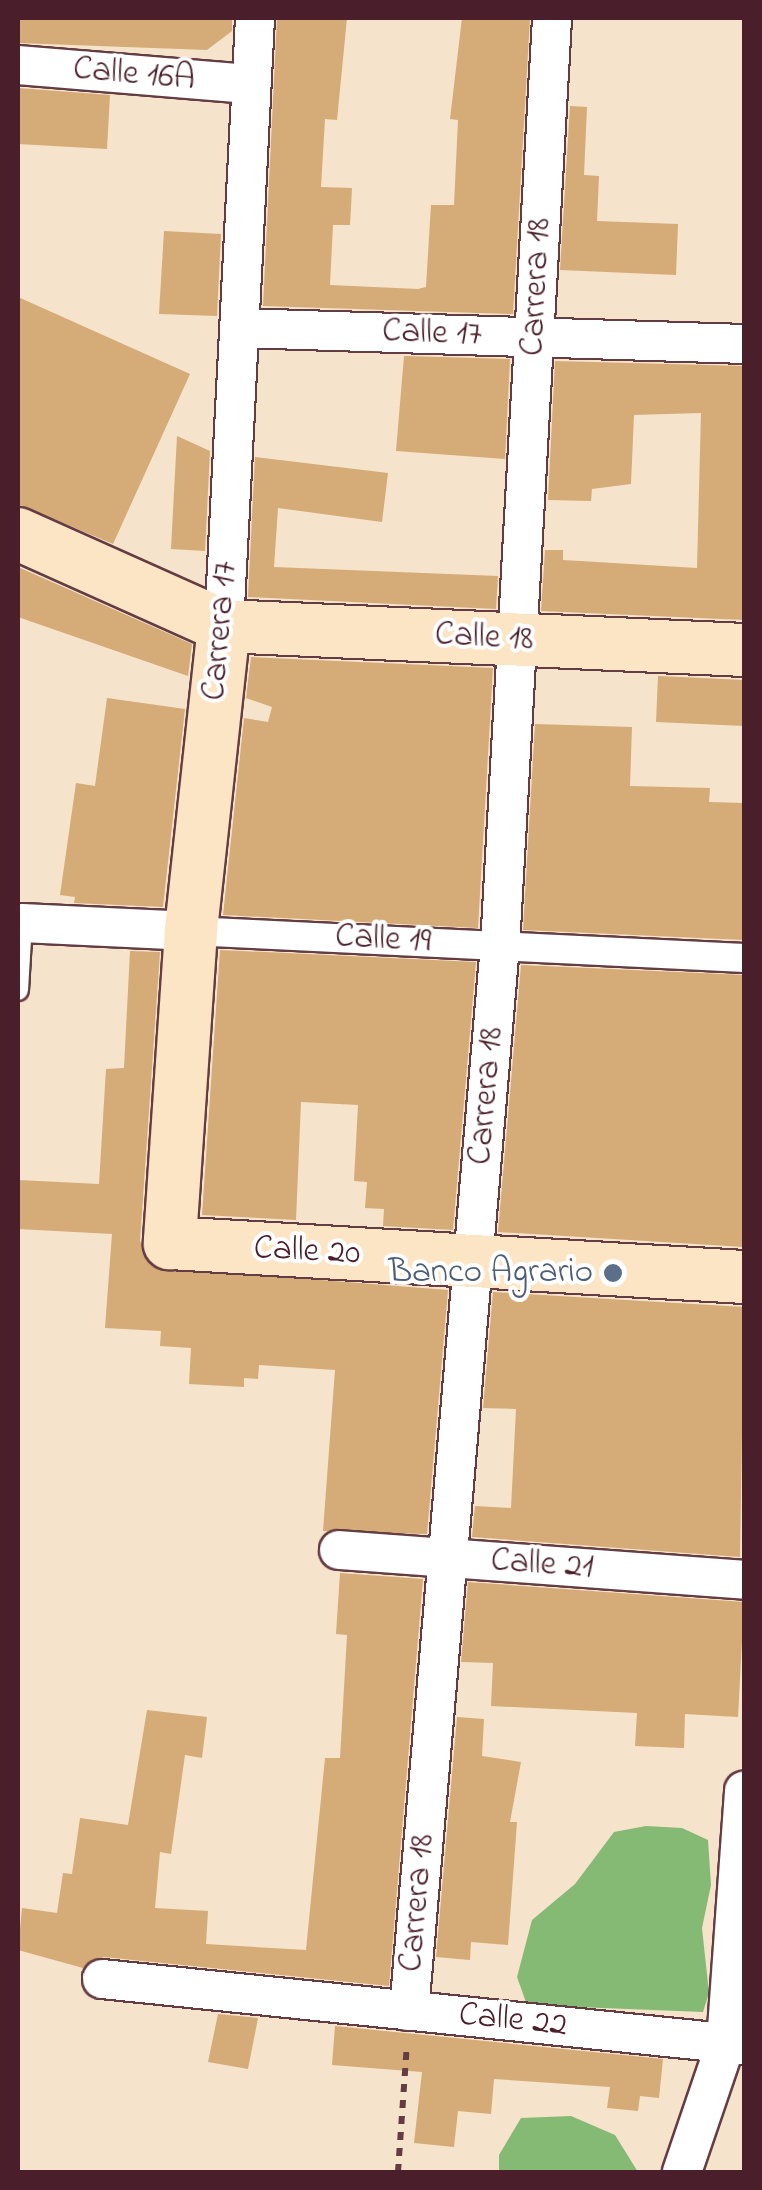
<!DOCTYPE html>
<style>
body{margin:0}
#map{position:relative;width:762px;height:2190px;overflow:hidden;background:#f5e3cb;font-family:"Indie Flower",sans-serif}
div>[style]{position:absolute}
.forest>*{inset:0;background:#85ba75}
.building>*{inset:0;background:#d5ab77}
.path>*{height:6px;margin-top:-3px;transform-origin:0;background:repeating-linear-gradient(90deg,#643c43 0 8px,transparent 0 16px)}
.roads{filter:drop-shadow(2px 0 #643c43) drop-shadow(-2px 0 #643c43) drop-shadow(0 2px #643c43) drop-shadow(0 -2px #643c43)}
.service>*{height:20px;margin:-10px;padding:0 10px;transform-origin:10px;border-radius:10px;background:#fff}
.pedestrian>*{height:28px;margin:-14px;padding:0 14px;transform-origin:14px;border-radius:14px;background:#fff}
.minor>*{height:38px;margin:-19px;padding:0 19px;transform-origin:19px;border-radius:19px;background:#fff}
.secondary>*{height:52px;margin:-26px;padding:0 26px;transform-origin:26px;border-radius:26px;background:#fce5c4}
.dots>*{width:28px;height:28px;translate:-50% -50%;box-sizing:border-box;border:5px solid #fff;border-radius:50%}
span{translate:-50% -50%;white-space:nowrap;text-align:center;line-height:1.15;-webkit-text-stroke:8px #fff;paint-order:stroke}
.street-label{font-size:35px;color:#4a1f2b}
.service-label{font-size:35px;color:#4e5e75}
.right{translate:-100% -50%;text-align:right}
.frame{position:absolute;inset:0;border:20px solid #4a1f2b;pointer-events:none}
</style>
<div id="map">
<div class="forest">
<div style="clip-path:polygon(646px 1826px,682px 1828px,708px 1840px,711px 1885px,702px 1928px,709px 1993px,703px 2012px,527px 2005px,517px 1977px,532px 1920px,575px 1884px,614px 1832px)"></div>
<div style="clip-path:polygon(571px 2116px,615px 2135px,638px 2172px,499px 2172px,499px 2155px,521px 2118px)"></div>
</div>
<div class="building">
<div style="clip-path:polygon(18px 18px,232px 18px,232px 31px,207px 50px,18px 43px)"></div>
<div style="clip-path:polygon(277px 18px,347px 18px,337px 120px,325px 119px,321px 187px,352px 188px,350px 225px,333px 225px,330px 285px,418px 289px,426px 287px,431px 205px,454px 205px,458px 120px,450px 119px,462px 18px,530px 18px,513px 314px,263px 306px)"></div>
<div style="clip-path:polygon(18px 88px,110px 95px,107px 149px,18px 144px)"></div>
<div style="clip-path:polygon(570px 106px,587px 107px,584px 175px,599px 176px,597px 221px,678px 224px,676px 275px,560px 270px)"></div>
<div style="clip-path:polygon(164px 231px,221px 234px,217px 316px,159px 314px)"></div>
<div style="clip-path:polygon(18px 297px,190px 374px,113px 544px,18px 504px)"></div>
<div style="clip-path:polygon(404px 356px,510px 359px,505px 459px,396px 451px)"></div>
<div style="clip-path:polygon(555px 361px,744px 366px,744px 620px,541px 611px,545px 550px,563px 550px,563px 560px,697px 568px,701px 413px,634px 415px,631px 484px,592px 489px,591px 501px,548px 500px)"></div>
<div style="clip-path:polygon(177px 436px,210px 451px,205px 551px,171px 549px)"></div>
<div style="clip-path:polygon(255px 457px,388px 473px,382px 522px,278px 508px,274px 567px,498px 576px,496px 609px,248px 597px)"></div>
<div style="clip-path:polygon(18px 567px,192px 644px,188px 676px,18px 617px)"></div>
<div style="clip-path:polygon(251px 657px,493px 668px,478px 928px,223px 915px,244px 718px,268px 722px,272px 707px,246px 698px)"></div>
<div style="clip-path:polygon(658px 676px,744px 680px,744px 726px,656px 722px)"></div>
<div style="clip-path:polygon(107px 698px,185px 709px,163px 907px,74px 903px,75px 897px,60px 895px,76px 783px,95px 786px)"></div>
<div style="clip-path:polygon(535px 724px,632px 727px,630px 786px,710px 788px,709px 802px,744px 803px,744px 940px,523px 930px)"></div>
<div style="clip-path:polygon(220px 950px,476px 962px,453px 1230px,383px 1226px,384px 1209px,365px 1208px,367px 1182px,354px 1181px,358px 1105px,301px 1102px,296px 1220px,202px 1215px)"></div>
<div style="clip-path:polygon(130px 951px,160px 952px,140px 1241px,153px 1267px,448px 1290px,427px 1534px,323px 1531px,335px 1370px,259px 1365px,258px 1379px,244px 1378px,244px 1387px,189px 1384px,191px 1348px,160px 1346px,161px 1331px,105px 1328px,112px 1234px,18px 1229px,18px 1180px,99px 1184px,106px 1069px,124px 1068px)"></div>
<div style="clip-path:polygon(521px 965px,744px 975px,744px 1247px,498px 1232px)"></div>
<div style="clip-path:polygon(493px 1292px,744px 1307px,740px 1557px,472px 1537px,475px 1506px,511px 1508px,516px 1409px,483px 1408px)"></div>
<div style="clip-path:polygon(340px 1573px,423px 1579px,389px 1986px,104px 1957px,83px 1968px,18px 1950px,22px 1908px,57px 1913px,63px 1873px,72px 1874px,80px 1818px,128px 1825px,147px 1710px,207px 1717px,202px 1758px,185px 1755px,171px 1854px,160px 1852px,155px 1908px,208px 1911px,206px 1944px,306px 1950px,325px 1758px,340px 1758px,347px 1635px,336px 1634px)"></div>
<div style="clip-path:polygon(468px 1582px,744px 1602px,738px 1717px,685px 1714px,684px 1748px,635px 1746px,637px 1713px,491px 1706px,493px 1663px,461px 1662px)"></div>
<div style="clip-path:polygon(457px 1717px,484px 1719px,482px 1756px,521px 1762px,510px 1822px,517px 1822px,508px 1945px,471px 1942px,470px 1960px,436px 1957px)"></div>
<div style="clip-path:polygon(218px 2014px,258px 2018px,248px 2069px,208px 2062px)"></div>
<div style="clip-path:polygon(335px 2026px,663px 2059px,659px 2098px,640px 2096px,638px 2111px,607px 2108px,610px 2087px,494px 2079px,491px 2114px,458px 2111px,454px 2147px,414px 2143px,422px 2072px,332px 2065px)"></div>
</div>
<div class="path">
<div style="left:398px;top:2172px;width:128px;rotate:-86deg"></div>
</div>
<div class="roads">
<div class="service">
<div style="left:18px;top:990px;width:67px;rotate:-86.6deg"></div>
</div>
<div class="pedestrian">
<div style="left:191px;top:931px;width:554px;rotate:2.8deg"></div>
</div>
<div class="minor">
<div style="left:18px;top:65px;width:234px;rotate:4.7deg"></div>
<div style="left:239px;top:328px;width:505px;rotate:1.81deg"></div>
<div style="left:224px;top:626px;width:609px;rotate:-87.08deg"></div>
<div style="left:22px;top:923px;width:169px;rotate:2.7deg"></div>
<div style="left:339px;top:1550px;width:406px;rotate:4.2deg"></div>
<div style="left:102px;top:1979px;width:645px;rotate:5.87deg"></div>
<div style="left:409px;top:2011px;width:1069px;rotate:-85.12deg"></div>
<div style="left:500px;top:946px;width:929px;rotate:-86.79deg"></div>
<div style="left:682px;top:2172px;width:136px;rotate:-71.2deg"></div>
<div style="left:726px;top:2043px;width:253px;rotate:-85.9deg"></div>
</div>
<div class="secondary">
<div style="left:18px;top:534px;width:226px;rotate:24.1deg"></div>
<div style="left:224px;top:626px;width:521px;rotate:2.64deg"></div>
<div style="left:224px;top:626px;width:307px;rotate:96.2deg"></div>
<div style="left:191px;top:931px;width:313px;rotate:93.9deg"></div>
<div style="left:170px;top:1243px;width:575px;rotate:3.39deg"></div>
</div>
</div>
<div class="dots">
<div style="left:613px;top:1273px;background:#5c6f8a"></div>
</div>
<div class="street-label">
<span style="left:134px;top:75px;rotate:5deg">Calle 16A</span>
<span style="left:537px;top:287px;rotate:-87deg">Carrera 18</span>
<span style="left:432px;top:334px;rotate:2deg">Calle 17</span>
<span style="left:221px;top:631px;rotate:-85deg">Carrera 17</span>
<span style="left:484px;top:638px;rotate:3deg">Calle 18</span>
<span style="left:383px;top:940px;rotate:3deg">Calle 19</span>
<span style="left:487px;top:1096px;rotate:-85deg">Carrera 18</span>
<span style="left:307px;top:1252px;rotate:3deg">Calle 20</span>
<span style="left:542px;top:1565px;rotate:4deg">Calle 21</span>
<span style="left:418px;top:1903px;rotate:-85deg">Carrera 18</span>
<span style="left:513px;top:2021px;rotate:6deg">Calle 22</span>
</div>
<div class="service-label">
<span class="right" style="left:593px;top:1273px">Banco Agrario</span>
</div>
<div class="frame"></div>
</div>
